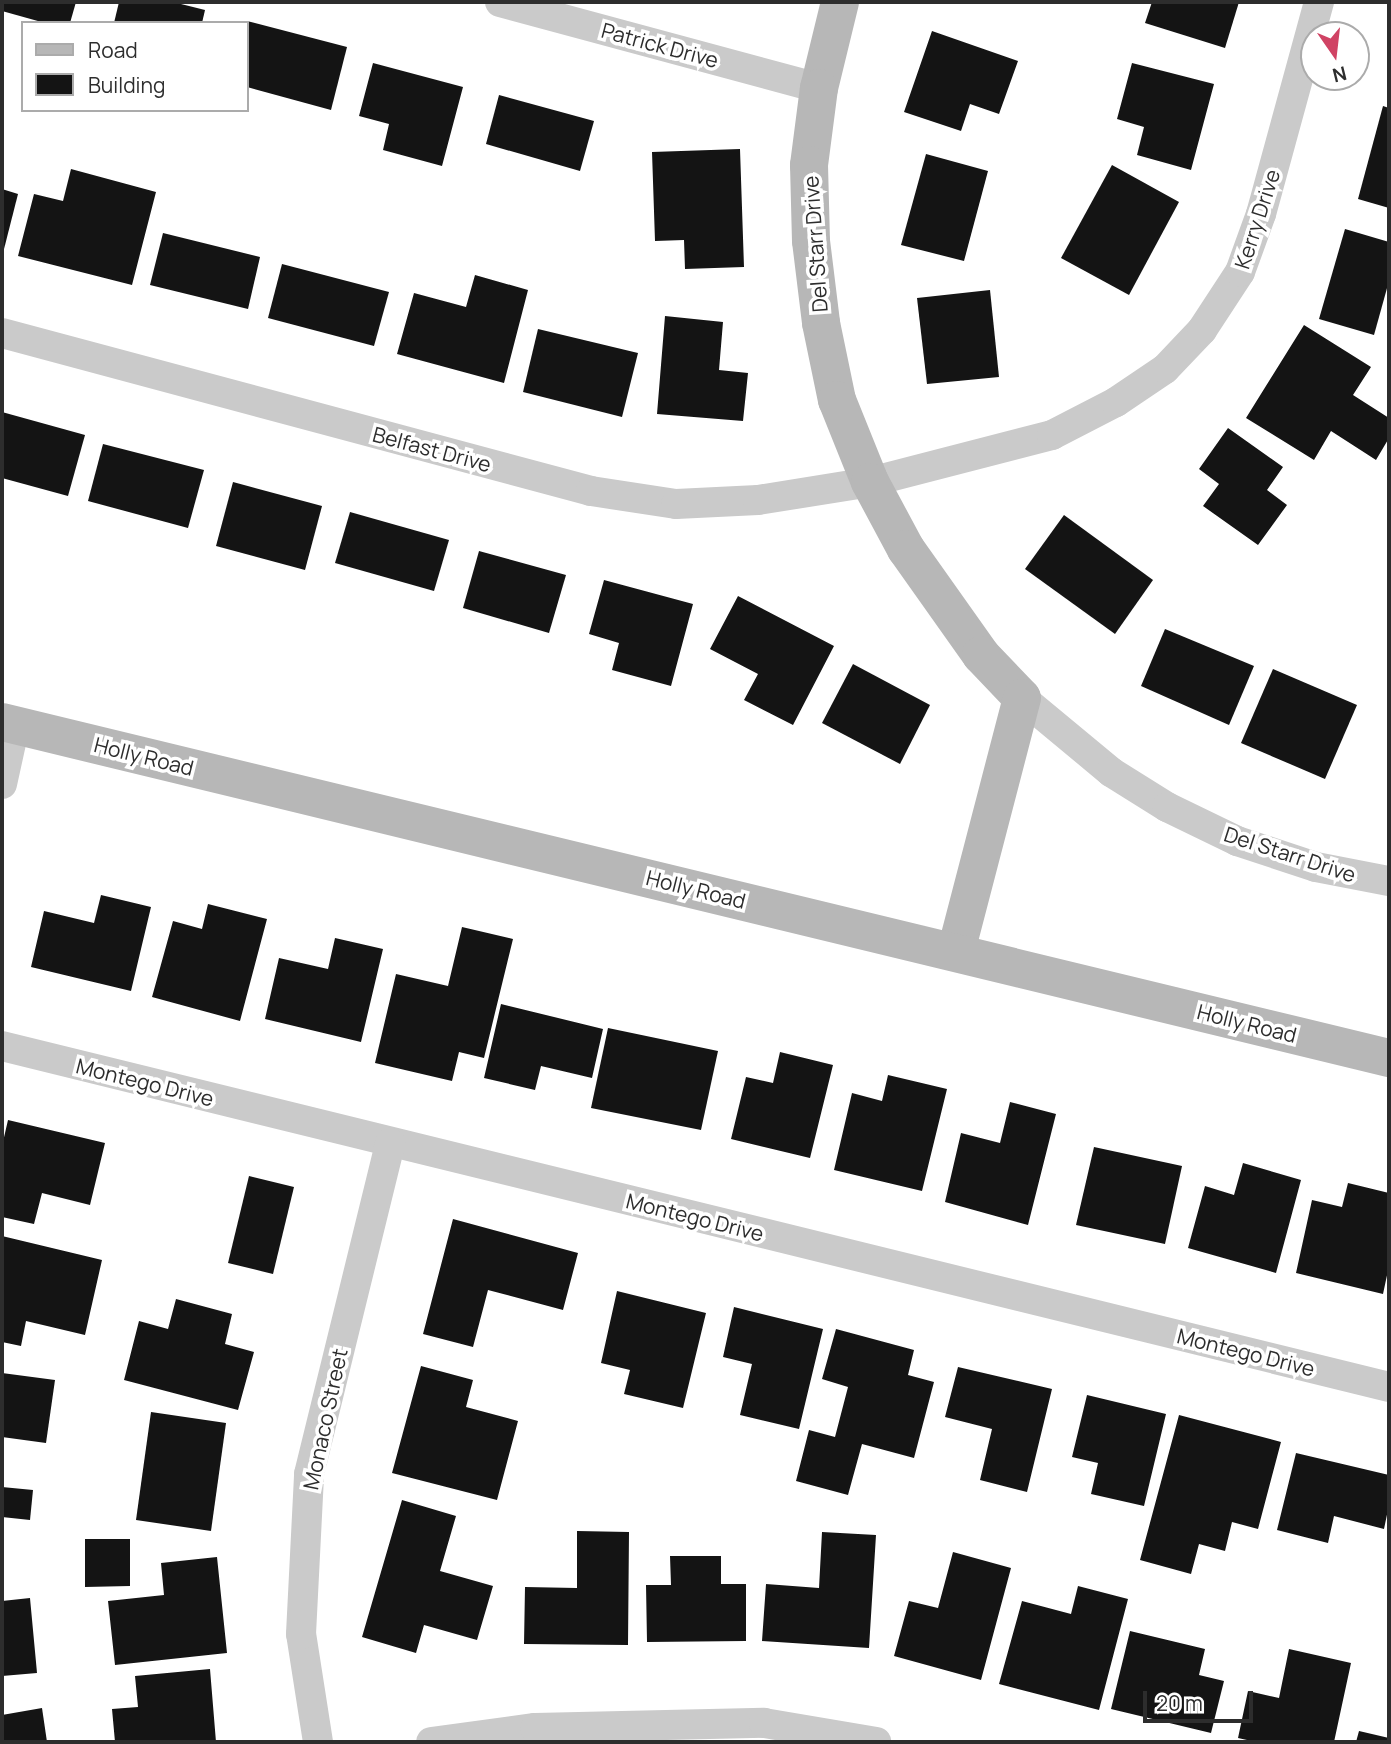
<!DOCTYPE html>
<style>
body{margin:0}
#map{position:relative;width:1391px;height:1744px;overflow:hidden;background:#fff;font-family:Manrope,sans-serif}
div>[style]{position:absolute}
.building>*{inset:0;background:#141414}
.street>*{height:30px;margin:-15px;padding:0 15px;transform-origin:15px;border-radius:15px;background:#cacaca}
.secondary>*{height:38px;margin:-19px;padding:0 19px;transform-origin:19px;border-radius:19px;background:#b7b7b7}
span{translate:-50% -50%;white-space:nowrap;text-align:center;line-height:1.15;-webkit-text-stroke:7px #fff;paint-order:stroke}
.street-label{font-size:21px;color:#2d2d2d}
.frame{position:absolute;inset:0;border:4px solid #2d2d2d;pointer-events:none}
.legend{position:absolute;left:21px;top:21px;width:228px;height:91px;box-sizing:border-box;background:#fff;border:2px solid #ababab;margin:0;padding:9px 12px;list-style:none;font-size:21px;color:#2d2d2d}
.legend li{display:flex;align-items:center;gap:14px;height:35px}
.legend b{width:35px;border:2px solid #ababab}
.north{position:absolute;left:1300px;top:21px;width:70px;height:70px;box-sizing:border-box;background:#fff;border:2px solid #ababab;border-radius:50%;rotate:166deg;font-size:19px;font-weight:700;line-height:28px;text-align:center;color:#2d2d2d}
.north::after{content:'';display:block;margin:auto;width:24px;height:32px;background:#d04364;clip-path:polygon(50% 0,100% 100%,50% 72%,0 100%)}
.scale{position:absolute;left:1143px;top:1691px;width:110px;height:32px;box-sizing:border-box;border:4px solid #2d2d2d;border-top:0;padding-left:9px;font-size:21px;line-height:24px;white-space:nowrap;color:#2d2d2d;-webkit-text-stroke:5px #fff;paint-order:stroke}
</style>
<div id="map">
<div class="building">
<div style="clip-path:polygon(2px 2px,76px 2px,70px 23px,45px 23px,2px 11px)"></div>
<div style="clip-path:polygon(119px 2px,173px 2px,205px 10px,202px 23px,114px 23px)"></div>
<div style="clip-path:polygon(1152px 2px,1239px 2px,1225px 48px,1145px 23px)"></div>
<div style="clip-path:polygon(247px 21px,347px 47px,331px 110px,247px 87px)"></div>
<div style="clip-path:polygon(932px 31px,1018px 61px,999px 114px,970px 104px,961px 131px,904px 112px)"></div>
<div style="clip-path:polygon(373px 63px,463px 87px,442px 166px,383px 150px,389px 124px,359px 116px)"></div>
<div style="clip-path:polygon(1132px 63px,1214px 84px,1191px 170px,1137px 155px,1144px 127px,1117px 119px)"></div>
<div style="clip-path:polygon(499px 95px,594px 121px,580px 171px,486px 144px)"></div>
<div style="clip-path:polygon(1383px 106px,1389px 108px,1389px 208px,1358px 199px)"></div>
<div style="clip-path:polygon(740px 149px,744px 267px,685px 269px,684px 240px,655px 241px,652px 152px)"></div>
<div style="clip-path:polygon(926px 154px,988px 171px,964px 261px,901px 245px)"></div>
<div style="clip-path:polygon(1112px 165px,1179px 202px,1129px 295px,1061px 258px)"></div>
<div style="clip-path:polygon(71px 169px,156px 192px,132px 285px,18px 256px,34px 194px,63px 201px)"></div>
<div style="clip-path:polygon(2px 189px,18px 194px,3px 253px,2px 253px)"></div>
<div style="clip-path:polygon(1345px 229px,1389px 242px,1389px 281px,1374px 335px,1319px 319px)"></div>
<div style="clip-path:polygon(163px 233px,260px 257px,248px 309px,150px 285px)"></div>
<div style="clip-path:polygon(282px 264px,389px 292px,374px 346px,268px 318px)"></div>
<div style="clip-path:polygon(475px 275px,528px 290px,504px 383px,397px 354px,414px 293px,466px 307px)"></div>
<div style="clip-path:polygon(990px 290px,999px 377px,927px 384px,917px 298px)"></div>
<div style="clip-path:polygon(665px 316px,723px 322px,719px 370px,748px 373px,743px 421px,657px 414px)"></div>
<div style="clip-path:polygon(1304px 325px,1371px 367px,1353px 395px,1389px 418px,1389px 438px,1376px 460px,1331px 431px,1314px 460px,1246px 418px)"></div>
<div style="clip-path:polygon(538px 329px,638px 353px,622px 417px,523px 392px)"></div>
<div style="clip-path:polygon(2px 412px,85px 435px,68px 496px,2px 478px)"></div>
<div style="clip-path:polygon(1228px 428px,1283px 467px,1267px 490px,1287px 505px,1258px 545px,1203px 506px,1219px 484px,1199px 469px)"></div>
<div style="clip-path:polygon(103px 444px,204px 470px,188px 528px,88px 501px)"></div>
<div style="clip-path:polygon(233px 482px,322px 506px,305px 570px,216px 546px)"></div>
<div style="clip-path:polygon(350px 512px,449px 540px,434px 591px,335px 563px)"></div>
<div style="clip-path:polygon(1064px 515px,1153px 580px,1115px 634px,1025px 569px)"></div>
<div style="clip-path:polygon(479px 551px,566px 575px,549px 633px,463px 608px)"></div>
<div style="clip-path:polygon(604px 580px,693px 604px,671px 686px,612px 670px,619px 643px,589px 634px)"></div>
<div style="clip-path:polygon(738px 596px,834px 646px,793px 725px,744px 700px,758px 674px,710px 649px)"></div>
<div style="clip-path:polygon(1165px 629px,1254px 666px,1229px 725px,1141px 686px)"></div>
<div style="clip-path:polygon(853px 664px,930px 705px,900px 764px,822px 723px)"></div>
<div style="clip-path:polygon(1273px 669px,1357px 705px,1325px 779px,1241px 743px)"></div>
<div style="clip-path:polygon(101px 895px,151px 907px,131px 991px,31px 967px,44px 911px,94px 923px)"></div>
<div style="clip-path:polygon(208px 904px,267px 919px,240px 1021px,152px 997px,173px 921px,202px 929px)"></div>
<div style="clip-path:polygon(462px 927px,513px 939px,484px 1058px,459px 1052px,452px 1081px,375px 1063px,396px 974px,448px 986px)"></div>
<div style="clip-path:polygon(335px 938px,383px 949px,361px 1042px,265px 1019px,279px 958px,328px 969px)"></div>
<div style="clip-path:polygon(501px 1004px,603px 1029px,592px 1078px,541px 1066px,535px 1090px,484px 1078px)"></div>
<div style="clip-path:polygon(608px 1028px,718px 1051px,701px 1130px,591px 1108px)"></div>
<div style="clip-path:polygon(780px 1052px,833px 1065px,810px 1158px,731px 1139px,746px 1077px,773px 1083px)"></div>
<div style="clip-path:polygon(888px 1075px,947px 1089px,922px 1191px,834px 1170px,852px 1093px,882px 1101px)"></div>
<div style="clip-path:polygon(1010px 1102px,1056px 1114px,1028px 1225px,945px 1202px,961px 1133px,1000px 1143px)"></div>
<div style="clip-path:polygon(8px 1120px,105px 1143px,90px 1205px,42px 1193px,34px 1224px,2px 1217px,2px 1146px)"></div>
<div style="clip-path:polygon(1094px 1147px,1182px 1166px,1165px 1244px,1076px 1225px)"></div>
<div style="clip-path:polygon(1243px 1163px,1301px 1180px,1276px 1273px,1188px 1248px,1205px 1186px,1234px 1195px)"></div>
<div style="clip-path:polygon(249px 1176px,294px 1187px,273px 1274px,228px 1263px)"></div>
<div style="clip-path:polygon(1348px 1183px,1389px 1193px,1389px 1266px,1383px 1294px,1296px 1273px,1312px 1200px,1342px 1207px)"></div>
<div style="clip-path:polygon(453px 1219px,578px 1253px,563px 1310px,488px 1290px,473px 1347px,423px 1334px)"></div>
<div style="clip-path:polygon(2px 1236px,102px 1260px,85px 1335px,26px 1321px,21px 1346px,2px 1342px)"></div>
<div style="clip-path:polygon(617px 1291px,706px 1313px,683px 1408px,624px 1394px,630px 1370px,601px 1363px)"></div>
<div style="clip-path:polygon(176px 1299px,232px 1314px,225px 1344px,254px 1352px,238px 1410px,124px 1380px,139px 1321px,168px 1329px)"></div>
<div style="clip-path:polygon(734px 1307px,823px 1329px,799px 1429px,740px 1415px,752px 1364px,723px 1357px)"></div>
<div style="clip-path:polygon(836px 1329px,914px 1350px,908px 1375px,934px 1382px,914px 1458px,862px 1444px,848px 1495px,796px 1481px,809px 1430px,835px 1437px,848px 1387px,822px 1379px)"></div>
<div style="clip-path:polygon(421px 1366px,473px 1380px,466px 1407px,518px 1421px,497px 1500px,392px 1473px)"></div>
<div style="clip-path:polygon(958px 1367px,1052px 1389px,1027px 1492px,980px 1480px,992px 1429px,945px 1417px)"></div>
<div style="clip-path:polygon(2px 1373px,55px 1380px,46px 1443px,2px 1437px)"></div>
<div style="clip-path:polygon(1087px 1395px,1166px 1414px,1144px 1506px,1091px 1494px,1098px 1463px,1072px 1457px)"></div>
<div style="clip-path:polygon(151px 1412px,226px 1423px,211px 1531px,136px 1520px)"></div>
<div style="clip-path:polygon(1179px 1415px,1281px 1442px,1258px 1529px,1232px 1522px,1225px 1551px,1199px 1544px,1191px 1574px,1140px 1560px)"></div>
<div style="clip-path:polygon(1296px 1453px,1389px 1475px,1389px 1505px,1384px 1529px,1334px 1516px,1328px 1543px,1277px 1530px)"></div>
<div style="clip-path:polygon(2px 1487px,33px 1490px,30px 1520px,2px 1517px)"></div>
<div style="clip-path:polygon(402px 1500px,456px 1516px,440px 1571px,493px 1586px,477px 1640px,424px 1625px,416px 1653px,362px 1637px)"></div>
<div style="clip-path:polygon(577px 1531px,629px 1532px,628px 1645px,524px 1644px,525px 1587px,577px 1588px)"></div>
<div style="clip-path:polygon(822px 1532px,876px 1535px,869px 1648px,762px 1641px,766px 1584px,819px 1588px)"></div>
<div style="clip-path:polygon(85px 1539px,130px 1539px,130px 1586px,85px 1587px)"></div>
<div style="clip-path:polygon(953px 1552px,1011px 1568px,981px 1680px,894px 1656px,909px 1601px,938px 1608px)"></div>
<div style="clip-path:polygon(670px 1556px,721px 1556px,721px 1584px,746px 1584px,746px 1641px,647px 1642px,646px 1585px,671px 1585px)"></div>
<div style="clip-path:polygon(217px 1557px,227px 1653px,115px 1665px,108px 1601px,164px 1595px,161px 1563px)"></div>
<div style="clip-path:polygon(1078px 1586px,1128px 1599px,1099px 1710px,999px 1684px,1022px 1601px,1071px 1614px)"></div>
<div style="clip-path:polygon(30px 1598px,37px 1673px,2px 1676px,2px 1601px)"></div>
<div style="clip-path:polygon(1130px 1631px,1205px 1649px,1199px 1675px,1224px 1681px,1211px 1733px,1111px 1709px)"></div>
<div style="clip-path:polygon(1289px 1649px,1351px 1663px,1334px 1742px,1256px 1742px,1238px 1738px,1248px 1691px,1279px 1698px)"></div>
<div style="clip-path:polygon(210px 1669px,216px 1742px,115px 1742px,112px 1709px,138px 1707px,135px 1676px)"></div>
<div style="clip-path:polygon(42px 1708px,47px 1742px,2px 1742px,2px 1715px)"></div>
<div style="clip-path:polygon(1359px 1731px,1389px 1738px,1389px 1742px,1356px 1742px)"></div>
</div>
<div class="street">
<div style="left:500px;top:2px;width:330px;rotate:15.1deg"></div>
<div style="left:2px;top:333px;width:610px;rotate:15.02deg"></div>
<div style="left:591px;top:491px;width:86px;rotate:8.7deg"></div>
<div style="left:676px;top:504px;width:82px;rotate:-2.8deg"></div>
<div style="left:758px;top:500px;width:113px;rotate:-9.1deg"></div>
<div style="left:870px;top:482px;width:188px;rotate:-14.5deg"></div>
<div style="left:1052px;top:435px;width:72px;rotate:-27.3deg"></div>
<div style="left:1116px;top:402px;width:59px;rotate:-34deg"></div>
<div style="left:1165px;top:369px;width:54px;rotate:-46.5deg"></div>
<div style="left:1202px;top:330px;width:69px;rotate:-56.8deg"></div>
<div style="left:1240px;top:272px;width:62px;rotate:-70.1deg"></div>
<div style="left:1261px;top:214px;width:220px;rotate:-74.7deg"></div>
<div style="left:1022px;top:698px;width:116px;rotate:39.7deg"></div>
<div style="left:1111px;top:772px;width:66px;rotate:32deg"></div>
<div style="left:1167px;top:807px;width:78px;rotate:25.9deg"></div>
<div style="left:1237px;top:841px;width:83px;rotate:18.2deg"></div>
<div style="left:1316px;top:867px;width:74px;rotate:10.9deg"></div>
<div style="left:2px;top:784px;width:60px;rotate:-77.6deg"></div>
<div style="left:2px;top:1046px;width:1428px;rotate:13.81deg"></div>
<div style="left:318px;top:1742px;width:109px;rotate:-98.9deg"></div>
<div style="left:301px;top:1634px;width:160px;rotate:-87.1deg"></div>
<div style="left:309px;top:1474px;width:341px;rotate:-76.2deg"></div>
<div style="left:431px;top:1742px;width:105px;rotate:-7.7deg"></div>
<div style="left:535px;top:1728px;width:229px;rotate:-1.3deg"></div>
<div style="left:764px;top:1723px;width:114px;rotate:9.6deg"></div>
</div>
<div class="secondary">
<div style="left:840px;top:2px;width:89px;rotate:103.7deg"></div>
<div style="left:819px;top:88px;width:78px;rotate:97.4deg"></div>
<div style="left:809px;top:165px;width:76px;rotate:88.5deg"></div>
<div style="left:811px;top:241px;width:83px;rotate:83deg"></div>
<div style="left:821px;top:323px;width:79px;rotate:78.3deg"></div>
<div style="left:837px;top:400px;width:88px;rotate:68.1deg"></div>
<div style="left:870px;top:482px;width:76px;rotate:61.8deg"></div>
<div style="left:906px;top:549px;width:130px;rotate:54.7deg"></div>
<div style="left:981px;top:655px;width:59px;rotate:46.4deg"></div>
<div style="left:1022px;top:698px;width:261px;rotate:104.6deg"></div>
<div style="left:2px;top:722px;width:1427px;rotate:13.62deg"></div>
</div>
<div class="street-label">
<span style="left:660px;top:45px;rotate:15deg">Patrick Drive</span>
<span style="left:1257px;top:219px;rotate:-72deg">Kerry Drive</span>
<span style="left:815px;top:244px;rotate:-94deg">Del Starr Drive</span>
<span style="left:432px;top:449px;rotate:15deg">Belfast Drive</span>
<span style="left:144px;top:756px;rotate:14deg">Holly Road</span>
<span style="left:1290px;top:854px;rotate:18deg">Del Starr Drive</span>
<span style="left:696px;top:889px;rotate:14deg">Holly Road</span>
<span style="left:1247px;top:1023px;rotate:14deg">Holly Road</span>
<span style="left:145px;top:1082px;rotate:14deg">Montego Drive</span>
<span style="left:695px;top:1217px;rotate:14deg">Montego Drive</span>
<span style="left:1246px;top:1352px;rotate:14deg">Montego Drive</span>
<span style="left:325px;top:1419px;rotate:-78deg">Monaco Street</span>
</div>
<div class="frame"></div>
<ul class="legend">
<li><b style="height:9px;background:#b7b7b7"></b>Road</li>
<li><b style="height:19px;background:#141414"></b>Building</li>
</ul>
<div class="north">N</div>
<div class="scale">20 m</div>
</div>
